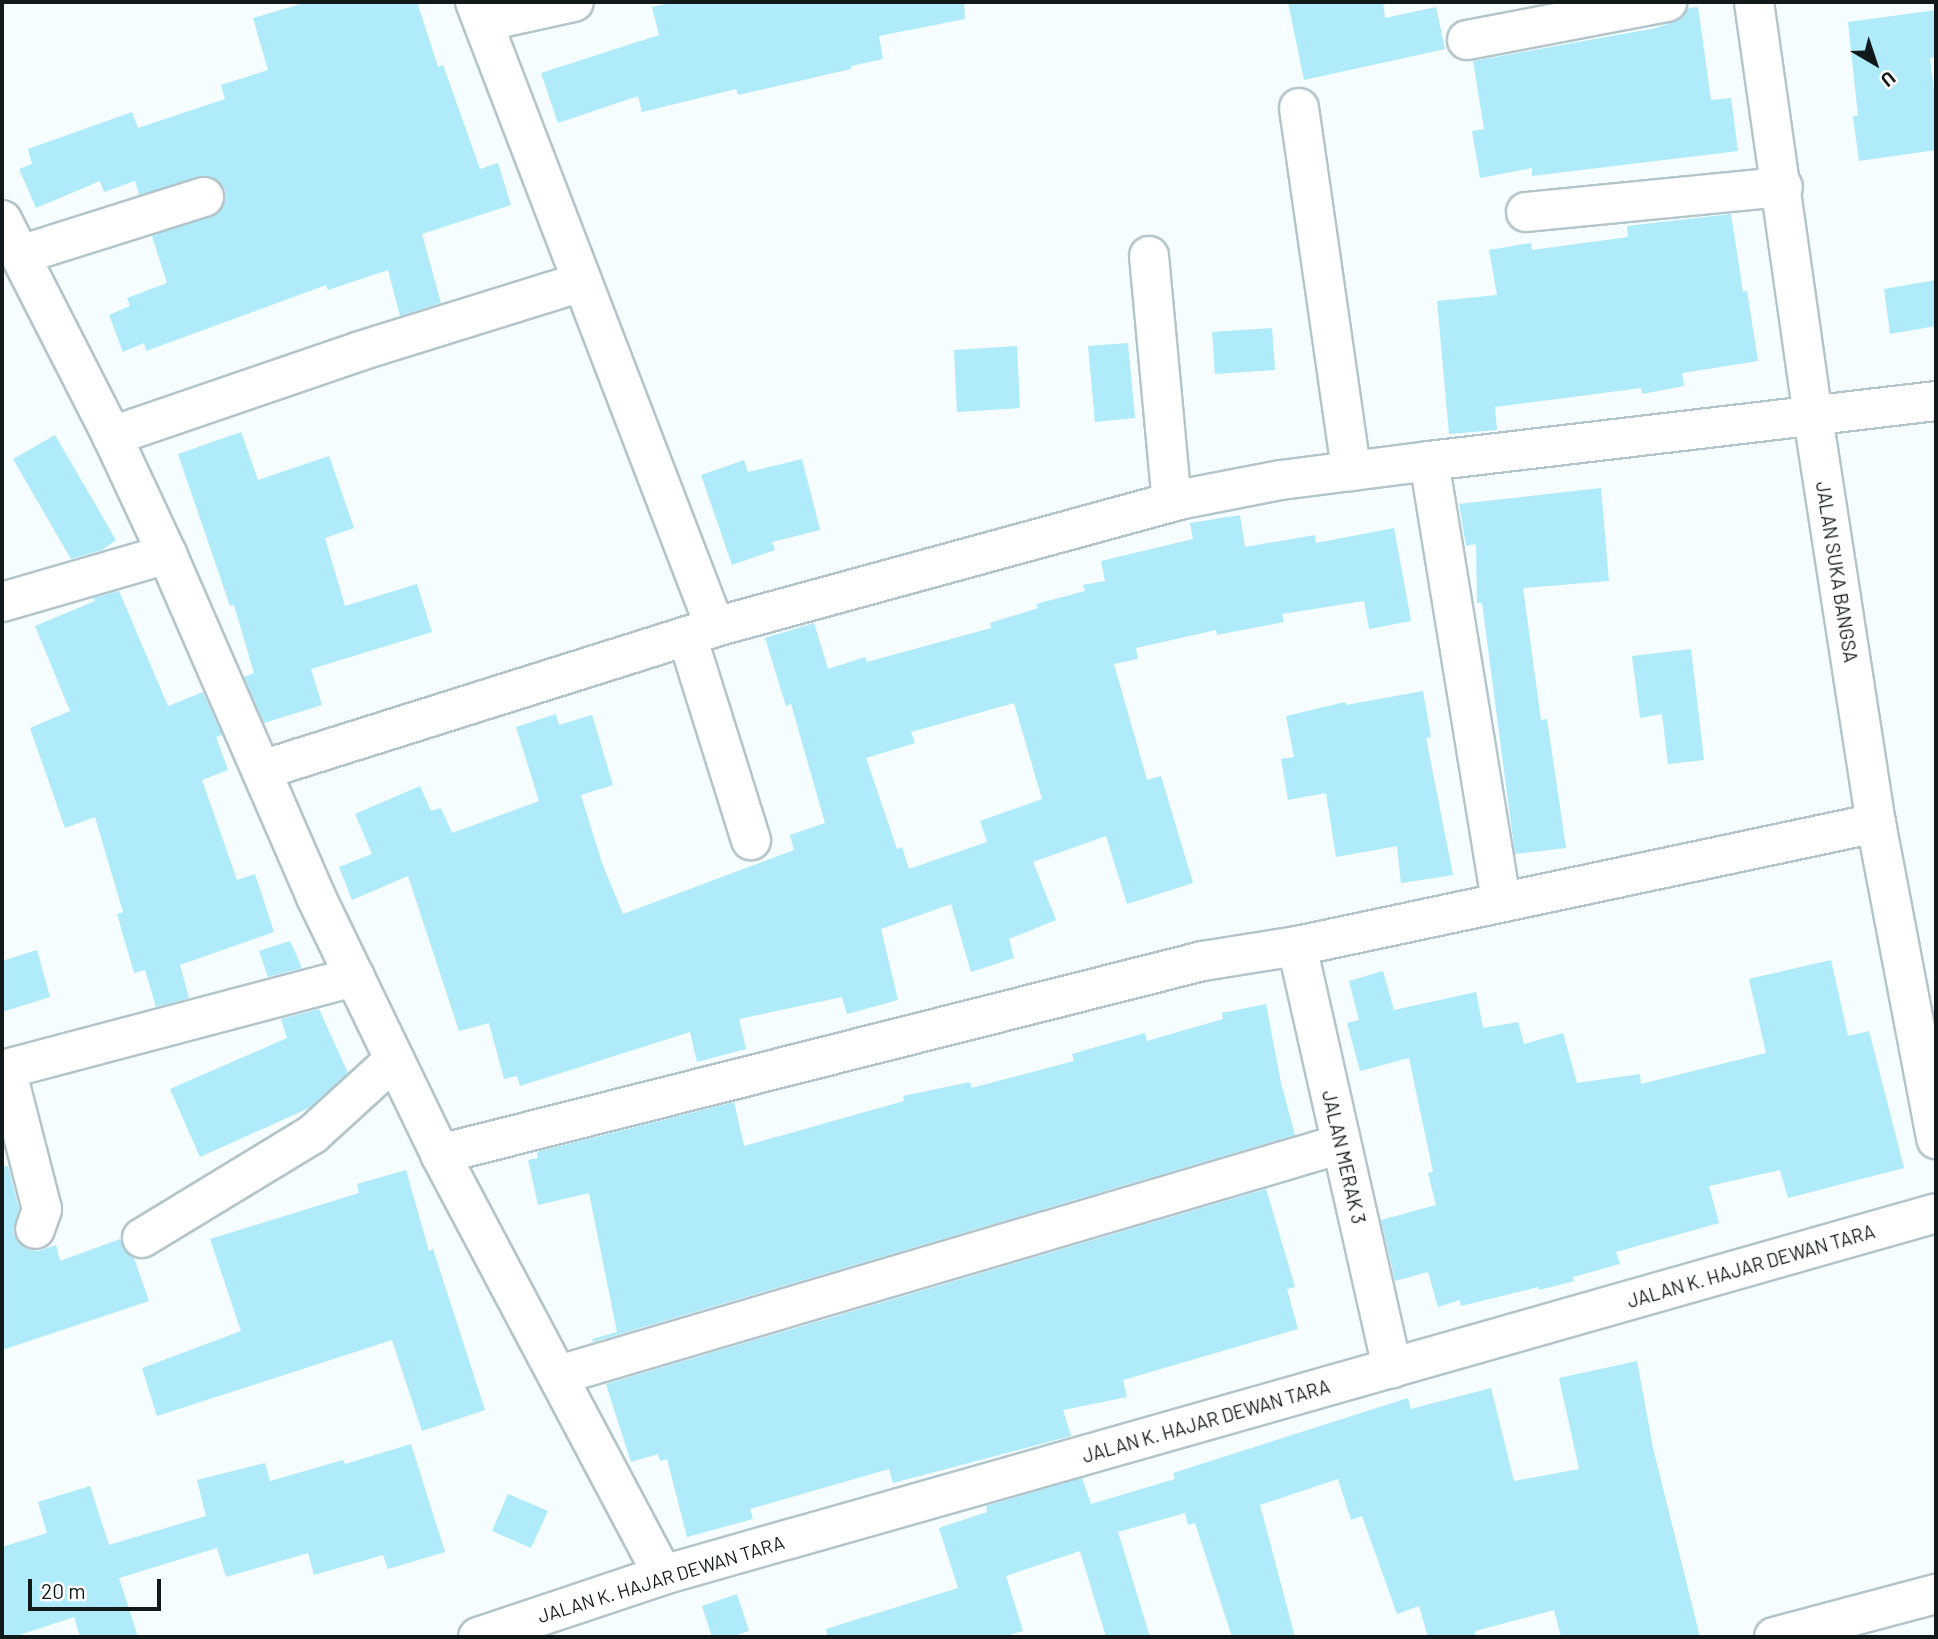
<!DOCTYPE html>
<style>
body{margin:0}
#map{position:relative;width:1938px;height:1639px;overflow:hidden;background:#f5fdff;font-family:Barlow,sans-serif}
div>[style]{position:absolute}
.building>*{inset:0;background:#afebfa}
.roads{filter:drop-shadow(2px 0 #b2c5ca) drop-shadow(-2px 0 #b2c5ca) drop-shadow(0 2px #b2c5ca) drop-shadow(0 -2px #b2c5ca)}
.minor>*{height:38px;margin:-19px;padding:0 19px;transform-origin:19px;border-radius:19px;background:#fff}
span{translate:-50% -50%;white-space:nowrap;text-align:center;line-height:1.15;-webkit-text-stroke:5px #fff;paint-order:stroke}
.street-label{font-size:19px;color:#12191b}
.frame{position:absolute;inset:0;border:4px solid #12191b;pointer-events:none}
.north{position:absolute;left:1840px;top:28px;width:70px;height:70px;-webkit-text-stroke:5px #fff;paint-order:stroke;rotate:141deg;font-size:19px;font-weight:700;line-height:28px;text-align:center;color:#12191b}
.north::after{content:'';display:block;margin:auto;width:24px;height:32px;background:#12191b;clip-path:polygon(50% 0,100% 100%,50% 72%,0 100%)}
.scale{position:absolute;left:28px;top:1579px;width:133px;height:32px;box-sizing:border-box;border:4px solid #12191b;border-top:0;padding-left:9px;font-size:21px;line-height:24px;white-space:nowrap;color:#12191b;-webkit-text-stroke:5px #fff;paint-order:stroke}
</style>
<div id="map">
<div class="building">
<div style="clip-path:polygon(308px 2px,417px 2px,438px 67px,443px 65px,480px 169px,498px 163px,511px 205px,422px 234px,441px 303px,400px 316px,388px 270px,328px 290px,326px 285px,146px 351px,144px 343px,123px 352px,109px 315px,130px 306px,127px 298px,167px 283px,152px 236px,220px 212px,225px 201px,225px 190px,218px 180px,208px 176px,139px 195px,135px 181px,104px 192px,100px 181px,36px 208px,19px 169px,32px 164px,28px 149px,132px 112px,138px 128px,225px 99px,221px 85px,268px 70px,253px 18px)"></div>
<div style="clip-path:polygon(675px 2px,964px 2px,965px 19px,879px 36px,883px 59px,851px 66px,851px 69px,738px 95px,736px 89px,642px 112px,638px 96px,558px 123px,541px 73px,659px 35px,652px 7px)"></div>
<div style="clip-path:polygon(1288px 2px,1383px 2px,1385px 18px,1436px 7px,1445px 49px,1304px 80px)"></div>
<div style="clip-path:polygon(1698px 7px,1711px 100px,1731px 98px,1738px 151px,1532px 176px,1532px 168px,1480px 178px,1472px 131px,1484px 129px,1473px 61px,1656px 28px,1681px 19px,1688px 8px)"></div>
<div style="clip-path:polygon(1936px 10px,1936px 57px,1930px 58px,1936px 107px,1936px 150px,1859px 161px,1853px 116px,1858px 116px,1848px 22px)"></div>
<div style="clip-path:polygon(1731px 214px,1743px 292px,1747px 291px,1758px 361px,1682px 373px,1684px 386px,1642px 394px,1641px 388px,1495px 407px,1497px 430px,1449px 434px,1437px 301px,1497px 295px,1489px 250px,1531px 243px,1532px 250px,1628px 237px,1627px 226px)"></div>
<div style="clip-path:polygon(1936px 280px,1936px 326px,1890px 334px,1884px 289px)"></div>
<div style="clip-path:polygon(1272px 328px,1275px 370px,1215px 374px,1212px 332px)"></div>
<div style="clip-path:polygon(1128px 343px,1135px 418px,1095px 422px,1088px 346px)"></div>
<div style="clip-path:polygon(1017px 346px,1020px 408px,957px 412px,954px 350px)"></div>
<div style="clip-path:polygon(241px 432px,258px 480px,329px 456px,354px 528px,325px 538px,345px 606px,417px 584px,432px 632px,311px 669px,322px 705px,264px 723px,244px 677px,254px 673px,234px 605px,230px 606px,178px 454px)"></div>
<div style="clip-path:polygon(55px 435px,116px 540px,102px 550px,71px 559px,13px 459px)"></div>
<div style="clip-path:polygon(802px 459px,820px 530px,772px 542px,775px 550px,732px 565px,701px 475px,744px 460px,748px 472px)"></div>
<div style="clip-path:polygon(1601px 488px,1609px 581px,1523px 588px,1541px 720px,1547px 719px,1566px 848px,1515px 854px,1482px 603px,1477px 603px,1476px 544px,1466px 546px,1459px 504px)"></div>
<div style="clip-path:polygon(evenodd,1240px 515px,1245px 547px,1315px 535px,1316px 543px,1394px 528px,1411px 621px,1369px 629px,1364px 601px,1282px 614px,1284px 622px,1217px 635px,1216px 630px,1136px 648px,1138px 659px,1114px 664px,1147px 780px,1161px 776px,1193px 883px,1127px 904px,1106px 836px,1033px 862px,1056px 920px,1009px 939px,1014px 958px,971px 972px,951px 904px,881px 929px,898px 1000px,847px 1014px,842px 997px,739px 1019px,746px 1049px,697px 1062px,690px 1032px,520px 1086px,517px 1076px,504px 1079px,489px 1023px,459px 1031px,408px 876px,352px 900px,339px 867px,372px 854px,355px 814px,420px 786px,431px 811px,441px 808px,452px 833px,539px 801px,516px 727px,556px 714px,559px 725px,592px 715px,613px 785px,581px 795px,602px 863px,623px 914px,794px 850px,790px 835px,825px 823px,791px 704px,786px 706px,765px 638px,814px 623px,828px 669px,865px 657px,867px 662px,991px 628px,990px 623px,1038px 608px,1036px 604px,1085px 591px,1083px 585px,1105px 581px,1101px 561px,1193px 539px,1190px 523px,1240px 515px,1014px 703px,1042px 799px,980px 821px,987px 842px,909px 869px,902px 847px,897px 849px,866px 758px,915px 743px,911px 732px,1014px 703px)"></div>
<div style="clip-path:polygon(119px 591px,168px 706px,203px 692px,222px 735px,216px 737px,228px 770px,202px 780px,237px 880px,255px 874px,274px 932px,180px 965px,189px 998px,156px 1007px,145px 970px,134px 973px,117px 914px,123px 912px,95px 817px,65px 828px,30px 728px,70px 711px,35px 626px,95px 601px,93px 598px)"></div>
<div style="clip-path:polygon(1691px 649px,1704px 760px,1668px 764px,1662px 714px,1640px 718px,1632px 656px)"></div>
<div style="clip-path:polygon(1423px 691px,1431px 737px,1426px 738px,1453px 875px,1401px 883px,1397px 846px,1336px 857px,1326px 793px,1288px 800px,1281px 759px,1294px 757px,1286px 716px,1345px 702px,1346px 705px)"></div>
<div style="clip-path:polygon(290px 941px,302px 968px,268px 977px,259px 951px)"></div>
<div style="clip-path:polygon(37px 950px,50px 997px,2px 1012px,2px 961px)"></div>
<div style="clip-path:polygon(1831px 960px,1848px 1036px,1869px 1031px,1904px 1168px,1788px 1198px,1780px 1170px,1709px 1186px,1719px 1223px,1616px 1252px,1620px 1264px,1573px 1277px,1574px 1281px,1539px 1290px,1538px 1287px,1461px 1306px,1460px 1300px,1438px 1307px,1428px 1272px,1395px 1281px,1381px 1220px,1436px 1205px,1428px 1173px,1433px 1172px,1409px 1058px,1360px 1071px,1347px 1023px,1359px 1020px,1349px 981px,1383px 971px,1394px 1010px,1476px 992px,1483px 1028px,1518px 1022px,1524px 1044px,1563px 1033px,1577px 1083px,1640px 1074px,1641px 1084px,1766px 1053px,1749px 979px)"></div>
<div style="clip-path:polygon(1266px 1004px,1281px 1083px,1295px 1135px,593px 1342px,592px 1339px,617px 1332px,589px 1193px,538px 1205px,528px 1160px,538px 1158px,537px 1152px,734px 1102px,744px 1146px,904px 1101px,903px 1096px,970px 1082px,971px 1088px,1074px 1061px,1072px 1054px,1145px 1033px,1147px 1041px,1223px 1019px,1222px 1013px)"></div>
<div style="clip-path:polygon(319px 1009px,348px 1073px,309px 1108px,200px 1157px,170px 1089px,287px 1038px,281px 1019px)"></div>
<div style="clip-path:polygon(8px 1166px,19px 1208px,13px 1232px,19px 1244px,27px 1249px,38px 1251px,56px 1245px,60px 1261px,120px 1239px,124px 1250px,134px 1258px,149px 1301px,2px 1350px,2px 1167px)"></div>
<div style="clip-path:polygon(406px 1170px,429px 1251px,433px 1249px,485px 1410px,422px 1431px,392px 1340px,157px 1416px,142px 1368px,241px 1331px,210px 1239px,359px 1193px,357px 1184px)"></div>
<div style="clip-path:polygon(1266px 1189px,1295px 1287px,1287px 1289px,1298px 1329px,1123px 1380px,1127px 1397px,1063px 1410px,1071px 1436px,893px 1483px,889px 1469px,750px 1509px,753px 1519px,687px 1537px,667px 1459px,660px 1461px,658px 1454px,631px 1462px,606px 1384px)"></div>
<div style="clip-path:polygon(1637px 1361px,1653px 1448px,1700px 1637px,1561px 1637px,1554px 1610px,1475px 1631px,1476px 1637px,1428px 1637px,1419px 1606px,1397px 1614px,1362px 1516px,1351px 1520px,1338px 1479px,1260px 1505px,1295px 1637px,1232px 1637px,1195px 1523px,1188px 1525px,1185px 1513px,1118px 1532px,1150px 1637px,1106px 1637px,1080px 1551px,1006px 1576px,1023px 1631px,1002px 1637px,828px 1637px,826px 1629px,958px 1588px,939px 1528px,987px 1512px,986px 1506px,1082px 1478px,1091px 1504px,1175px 1479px,1173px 1473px,1408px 1398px,1411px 1409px,1491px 1388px,1514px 1481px,1579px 1469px,1559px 1378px)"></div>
<div style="clip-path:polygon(411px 1444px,445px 1552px,388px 1569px,383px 1555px,314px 1575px,308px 1553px,226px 1577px,217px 1548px,119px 1578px,138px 1637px,80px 1637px,74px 1617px,13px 1637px,2px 1637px,2px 1547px,47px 1533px,38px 1502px,90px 1486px,109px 1545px,206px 1516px,197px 1480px,265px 1463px,270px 1481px,343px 1460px,345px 1464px)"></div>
<div style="clip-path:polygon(508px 1494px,548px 1511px,531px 1548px,492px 1531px)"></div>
<div style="clip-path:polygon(737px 1594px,749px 1631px,730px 1637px,712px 1637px,702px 1606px)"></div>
</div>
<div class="roads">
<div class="minor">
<div style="left:475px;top:2px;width:669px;rotate:68.99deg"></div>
<div style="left:1754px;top:2px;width:419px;rotate:81.9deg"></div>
<div style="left:1813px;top:417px;width:411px;rotate:81.2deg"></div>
<div style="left:1876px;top:823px;width:322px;rotate:79.2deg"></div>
<div style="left:483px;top:22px;width:93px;rotate:-12.4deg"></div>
<div style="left:1467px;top:40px;width:204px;rotate:-10.8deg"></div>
<div style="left:1299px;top:108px;width:367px;rotate:81.8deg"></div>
<div style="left:1526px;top:212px;width:258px;rotate:-5.6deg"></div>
<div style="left:2px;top:220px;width:242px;rotate:63deg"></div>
<div style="left:112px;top:436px;width:130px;rotate:65deg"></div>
<div style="left:167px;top:554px;width:374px;rotate:66.5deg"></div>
<div style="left:316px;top:897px;width:285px;rotate:64.2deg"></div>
<div style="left:440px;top:1154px;width:476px;rotate:62.1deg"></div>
<div style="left:20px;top:255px;width:193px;rotate:-17.5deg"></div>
<div style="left:1149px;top:256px;width:247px;rotate:84.7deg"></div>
<div style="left:112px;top:436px;width:262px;rotate:-18.9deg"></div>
<div style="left:360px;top:351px;width:232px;rotate:-17.3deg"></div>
<div style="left:1429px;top:461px;width:447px;rotate:80.7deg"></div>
<div style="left:2px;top:602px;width:172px;rotate:-16.2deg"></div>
<div style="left:687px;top:636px;width:214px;rotate:72.6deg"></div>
<div style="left:262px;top:770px;width:475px;rotate:-17.5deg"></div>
<div style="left:715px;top:627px;width:485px;rotate:-15.3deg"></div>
<div style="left:1183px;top:499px;width:100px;rotate:-11deg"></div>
<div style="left:1281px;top:480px;width:149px;rotate:-7.3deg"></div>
<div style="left:1429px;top:461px;width:511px;rotate:-6.75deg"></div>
<div style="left:1297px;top:946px;width:433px;rotate:77.3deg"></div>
<div style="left:6px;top:1069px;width:145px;rotate:75.6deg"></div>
<div style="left:42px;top:1209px;width:21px;rotate:109deg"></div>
<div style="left:2px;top:1070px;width:365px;rotate:-14.8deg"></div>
<div style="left:440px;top:1154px;width:787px;rotate:-14.2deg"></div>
<div style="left:1203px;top:961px;width:95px;rotate:-9.1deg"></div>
<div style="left:1297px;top:946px;width:592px;rotate:-11.99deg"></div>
<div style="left:142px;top:1238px;width:200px;rotate:-31.3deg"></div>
<div style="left:313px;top:1134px;width:110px;rotate:-42.4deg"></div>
<div style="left:559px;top:1375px;width:815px;rotate:-16.46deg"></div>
<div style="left:478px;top:1637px;width:195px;rotate:-18.5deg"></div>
<div style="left:663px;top:1575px;width:1323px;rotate:-15.87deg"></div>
<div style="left:1774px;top:1637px;width:168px;rotate:-14.9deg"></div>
</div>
</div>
<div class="street-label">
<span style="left:1837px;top:572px;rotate:81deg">JALAN SUKA BANGSA</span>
<span style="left:1344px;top:1157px;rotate:77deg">JALAN MERAK 3</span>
<span style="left:1751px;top:1266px;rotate:-16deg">JALAN K. HAJAR DEWAN TARA</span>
<span style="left:1206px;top:1421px;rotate:-16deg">JALAN K. HAJAR DEWAN TARA</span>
<span style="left:661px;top:1579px;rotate:-17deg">JALAN K. HAJAR DEWAN TARA</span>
</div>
<div class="frame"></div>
<div class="north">U</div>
<div class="scale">20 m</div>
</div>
